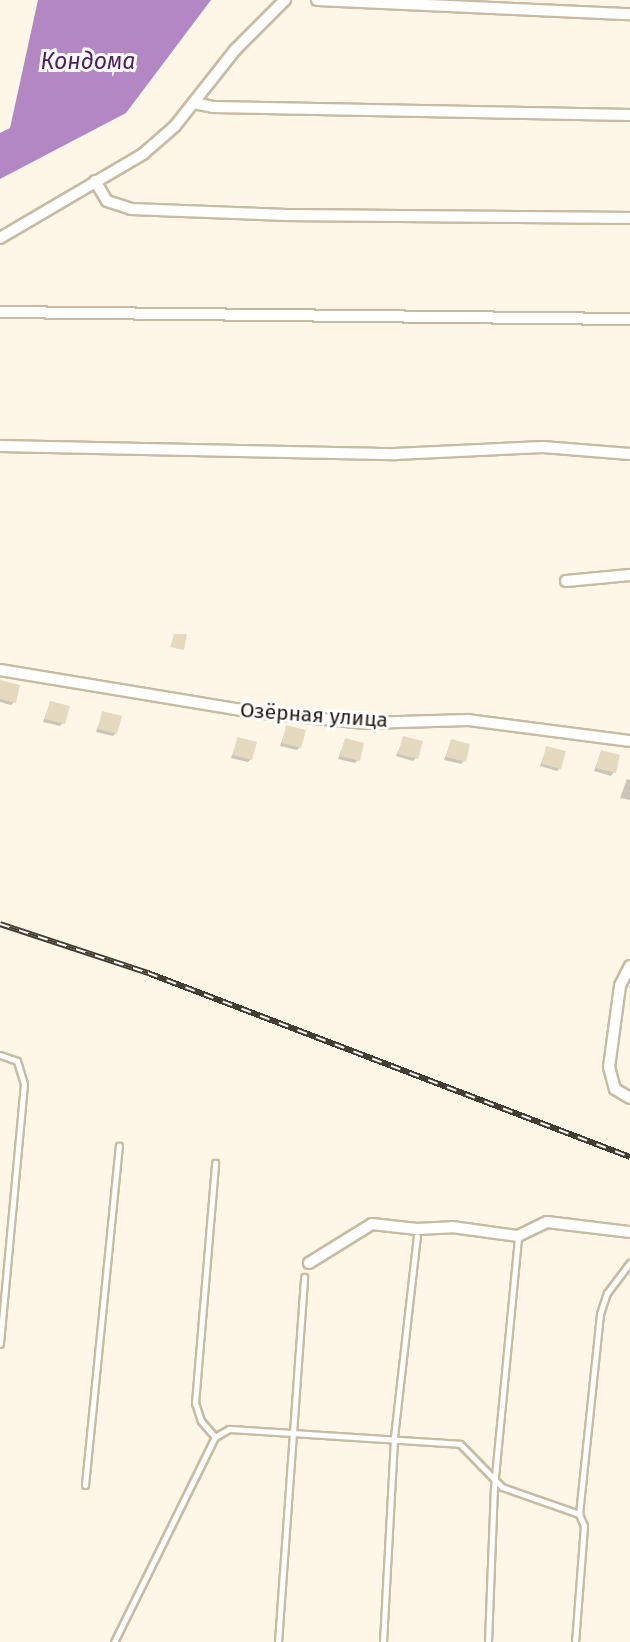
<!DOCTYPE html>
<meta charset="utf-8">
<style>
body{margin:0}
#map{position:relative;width:630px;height:1642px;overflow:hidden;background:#fef7e7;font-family:"Fira Sans",sans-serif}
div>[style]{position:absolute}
.water>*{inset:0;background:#b387c4}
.shadow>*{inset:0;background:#0003}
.building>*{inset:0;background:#e5dac0}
.roads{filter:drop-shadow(2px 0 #c7bca3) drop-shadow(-2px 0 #c7bca3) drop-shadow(0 2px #c7bca3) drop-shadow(0 -2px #c7bca3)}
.service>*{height:5px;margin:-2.5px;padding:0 2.5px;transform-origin:2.5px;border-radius:2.5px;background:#fff}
.minor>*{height:10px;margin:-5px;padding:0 5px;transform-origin:5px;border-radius:5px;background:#fff}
.rail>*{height:6px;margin-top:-3px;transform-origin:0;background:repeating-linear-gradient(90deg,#fff 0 10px,#423e33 0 20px);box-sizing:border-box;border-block:2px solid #423e33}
span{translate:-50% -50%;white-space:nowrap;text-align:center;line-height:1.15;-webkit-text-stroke:6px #fff;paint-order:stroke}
.street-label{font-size:21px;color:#231f15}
.water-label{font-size:23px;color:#511b64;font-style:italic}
</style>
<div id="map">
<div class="water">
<div style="clip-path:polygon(38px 0,211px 0,126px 113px,0 179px,0 133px,10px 128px)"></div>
</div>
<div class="shadow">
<div style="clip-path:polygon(0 683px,14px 702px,11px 705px,0 702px)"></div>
<div style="clip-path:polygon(50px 703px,63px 723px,60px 726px,43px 722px)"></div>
<div style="clip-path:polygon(103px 713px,116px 733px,113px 736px,96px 732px)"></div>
<div style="clip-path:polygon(287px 727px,300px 747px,297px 750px,280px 746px)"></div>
<div style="clip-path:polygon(404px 738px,416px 758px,413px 761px,396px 756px)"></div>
<div style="clip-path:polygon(238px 739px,251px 759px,248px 762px,231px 758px)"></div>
<div style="clip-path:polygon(345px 740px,358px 760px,355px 763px,338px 759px)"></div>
<div style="clip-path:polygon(451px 741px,464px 761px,461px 764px,444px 760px)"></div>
<div style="clip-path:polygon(547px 747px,560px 768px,557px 771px,540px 766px)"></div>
<div style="clip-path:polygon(601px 752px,614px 772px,611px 776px,594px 771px)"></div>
<div style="clip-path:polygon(627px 779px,630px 780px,630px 800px,620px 798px)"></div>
</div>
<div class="building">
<div style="clip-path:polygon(174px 634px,187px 634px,184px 650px,170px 647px)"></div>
<div style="clip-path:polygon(0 680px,20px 685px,16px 703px,0 699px)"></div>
<div style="clip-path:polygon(50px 701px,70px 706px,65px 724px,45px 719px)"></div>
<div style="clip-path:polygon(102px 711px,122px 716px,117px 734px,98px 729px)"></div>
<div style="clip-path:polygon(286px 725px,306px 730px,301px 748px,282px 743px)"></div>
<div style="clip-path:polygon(403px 736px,423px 741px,418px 759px,398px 754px)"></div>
<div style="clip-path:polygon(237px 737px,257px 742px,252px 760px,233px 755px)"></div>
<div style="clip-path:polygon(345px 738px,364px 743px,360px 761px,340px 756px)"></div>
<div style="clip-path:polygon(451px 739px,470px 744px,466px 762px,446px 757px)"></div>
<div style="clip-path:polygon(546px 746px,566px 751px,561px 769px,542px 764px)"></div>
<div style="clip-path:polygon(601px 750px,620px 755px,616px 773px,596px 768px)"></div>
</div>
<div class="roads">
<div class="service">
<div style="left:0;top:1055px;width:18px;rotate:19deg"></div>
<div style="left:17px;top:1061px;width:24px;rotate:73deg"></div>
<div style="left:24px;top:1084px;width:261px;rotate:95.3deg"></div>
<div style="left:215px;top:1437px;width:21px;rotate:-131deg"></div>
<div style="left:201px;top:1421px;width:19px;rotate:-108deg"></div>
<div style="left:195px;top:1403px;width:241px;rotate:-85.2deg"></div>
<div style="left:85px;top:1485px;width:341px;rotate:-84.3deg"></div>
<div style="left:579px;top:1514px;width:201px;rotate:-84deg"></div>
<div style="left:600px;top:1314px;width:22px;rotate:-72deg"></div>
<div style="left:607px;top:1293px;width:38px;rotate:-53deg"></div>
<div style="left:114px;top:1642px;width:229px;rotate:-63.8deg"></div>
<div style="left:215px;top:1437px;width:16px;rotate:-30deg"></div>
<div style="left:229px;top:1429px;width:231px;rotate:3.7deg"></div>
<div style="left:460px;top:1444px;width:60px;rotate:45.7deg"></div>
<div style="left:502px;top:1487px;width:82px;rotate:19.3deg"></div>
<div style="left:579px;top:1514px;width:13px;rotate:67deg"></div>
<div style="left:584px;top:1526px;width:116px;rotate:94.4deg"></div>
<div style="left:278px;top:1642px;width:366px;rotate:-85.9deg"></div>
<div style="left:383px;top:1642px;width:205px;rotate:-86.9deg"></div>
<div style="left:394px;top:1437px;width:202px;rotate:-83.5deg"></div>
<div style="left:488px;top:1642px;width:155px;rotate:-87.8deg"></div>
<div style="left:494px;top:1487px;width:252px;rotate:-84.5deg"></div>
</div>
<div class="minor">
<div style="left:317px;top:0;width:313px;rotate:2.6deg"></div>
<div style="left:194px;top:103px;width:19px;rotate:12deg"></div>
<div style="left:213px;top:107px;width:417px;rotate:1.1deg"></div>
<div style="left:95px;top:181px;width:23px;rotate:59deg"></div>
<div style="left:107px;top:201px;width:25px;rotate:18deg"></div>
<div style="left:131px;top:209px;width:156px;rotate:2.2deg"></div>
<div style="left:287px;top:215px;width:343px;rotate:0.5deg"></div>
<div style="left:0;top:238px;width:166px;rotate:-30.4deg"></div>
<div style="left:143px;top:154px;width:43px;rotate:-41.2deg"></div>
<div style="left:175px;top:126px;width:97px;rotate:-51.7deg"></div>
<div style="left:235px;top:50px;width:71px;rotate:-45deg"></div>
<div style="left:0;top:312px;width:630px;rotate:0.64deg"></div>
<div style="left:0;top:446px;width:395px;rotate:1.2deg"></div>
<div style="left:395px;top:454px;width:148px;rotate:-2.7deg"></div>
<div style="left:543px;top:447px;width:87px;rotate:4.6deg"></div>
<div style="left:566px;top:581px;width:64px;rotate:-5.4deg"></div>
<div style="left:0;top:670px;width:257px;rotate:9.4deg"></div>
<div style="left:254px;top:712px;width:112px;rotate:5.7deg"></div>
<div style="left:365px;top:723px;width:103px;rotate:-1.7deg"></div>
<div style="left:468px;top:720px;width:163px;rotate:7.4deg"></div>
<div style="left:630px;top:966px;width:22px;rotate:117deg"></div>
<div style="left:620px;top:986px;width:82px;rotate:97.7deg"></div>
<div style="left:609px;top:1067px;width:23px;rotate:75deg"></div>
<div style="left:615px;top:1089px;width:17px;rotate:31deg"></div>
<div style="left:309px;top:1263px;width:74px;rotate:-31.8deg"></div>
<div style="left:372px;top:1224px;width:45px;rotate:6.3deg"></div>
<div style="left:417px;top:1229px;width:35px;rotate:-3deg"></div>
<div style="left:452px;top:1227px;width:67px;rotate:7.8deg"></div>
<div style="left:518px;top:1236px;width:32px;rotate:-26deg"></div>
<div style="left:547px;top:1222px;width:84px;rotate:6.9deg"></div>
</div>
</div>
<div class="rail">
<div style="left:0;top:924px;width:156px;rotate:18.3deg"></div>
<div style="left:148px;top:973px;width:516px;rotate:20.89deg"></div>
</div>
<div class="street-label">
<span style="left:314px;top:715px;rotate:4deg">Озёрная улица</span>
</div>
<div class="water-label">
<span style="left:88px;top:61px">Кондома</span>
</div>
</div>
